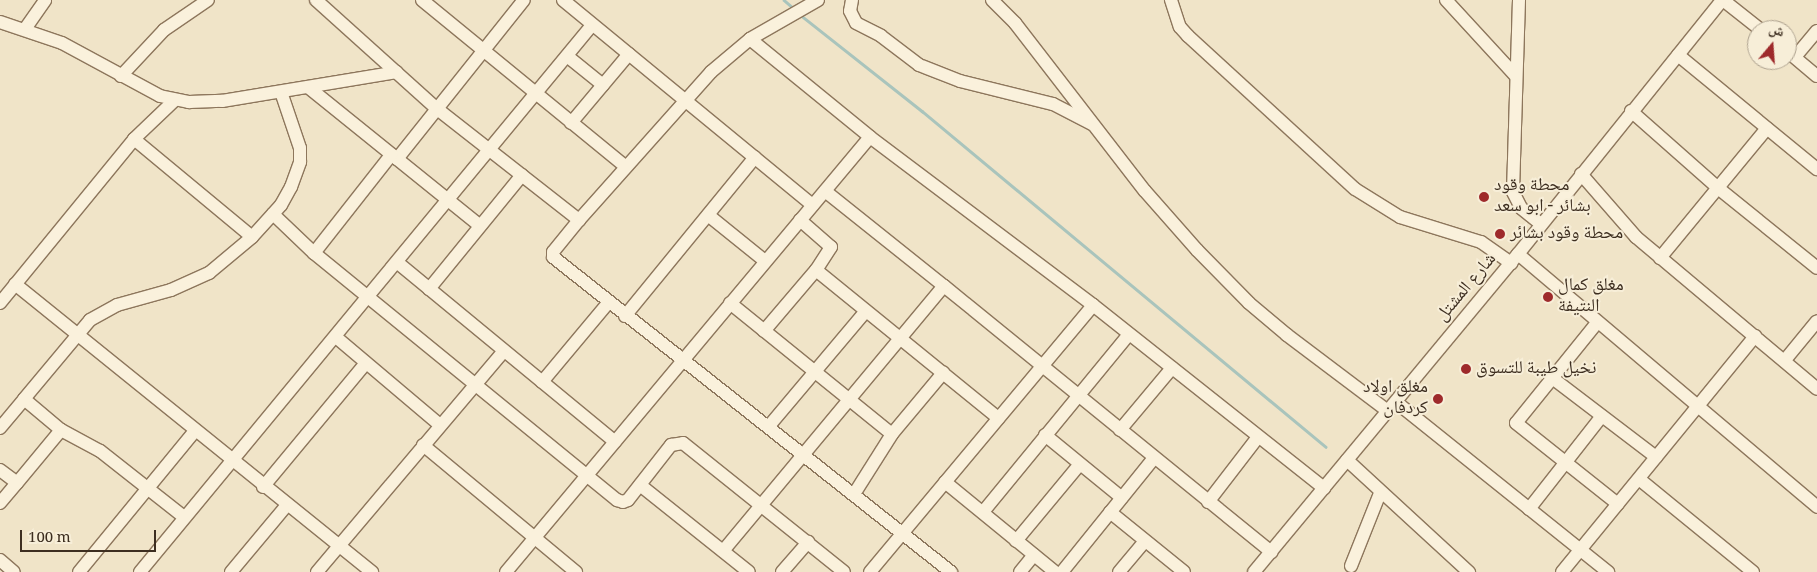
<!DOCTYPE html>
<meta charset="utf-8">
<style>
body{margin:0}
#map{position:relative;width:1817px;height:572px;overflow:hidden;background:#f0e4c8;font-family:Georgia,"Noto Naskh Arabic",serif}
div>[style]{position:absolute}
.stream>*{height:2.5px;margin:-1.25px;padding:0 1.25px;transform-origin:1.25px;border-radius:1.25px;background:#a9c4bc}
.roads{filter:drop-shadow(1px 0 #8d765c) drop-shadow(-1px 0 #8d765c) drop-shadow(0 1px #8d765c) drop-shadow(0 -1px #8d765c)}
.minor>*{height:12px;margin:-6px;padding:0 6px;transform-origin:6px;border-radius:6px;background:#faf1dc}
.dots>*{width:14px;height:14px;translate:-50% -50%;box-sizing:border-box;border:2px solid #f7eed8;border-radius:50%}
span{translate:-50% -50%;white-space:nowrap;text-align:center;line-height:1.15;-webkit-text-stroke:4px #f7eed8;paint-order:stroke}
.poi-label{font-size:18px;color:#3d2e20}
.left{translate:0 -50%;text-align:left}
.right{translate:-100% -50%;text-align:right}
.street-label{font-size:18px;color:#3d2e20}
.north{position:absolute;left:1747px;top:20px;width:50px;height:50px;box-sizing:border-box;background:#f7eed8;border:1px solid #ada18e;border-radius:50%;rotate:18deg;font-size:14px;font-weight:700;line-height:20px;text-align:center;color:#3d2e20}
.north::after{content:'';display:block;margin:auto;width:18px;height:22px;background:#9e2a2b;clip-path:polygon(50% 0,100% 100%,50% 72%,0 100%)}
.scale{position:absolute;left:20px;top:530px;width:136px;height:22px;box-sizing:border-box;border:2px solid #3d2e20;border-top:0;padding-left:6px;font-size:15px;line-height:18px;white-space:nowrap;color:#3d2e20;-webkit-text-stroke:4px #f7eed8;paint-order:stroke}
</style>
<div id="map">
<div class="stream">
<div style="left:784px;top:0;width:9px;rotate:41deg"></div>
<div style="left:803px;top:17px;width:152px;rotate:38.3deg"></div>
<div style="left:922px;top:111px;width:525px;rotate:39.75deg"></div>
</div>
<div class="roads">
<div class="minor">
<div style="left:316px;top:0;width:161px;rotate:42deg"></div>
<div style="left:436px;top:108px;width:182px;rotate:38.1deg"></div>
<div style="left:422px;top:0;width:262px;rotate:39.3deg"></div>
<div style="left:563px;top:0;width:323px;rotate:39.4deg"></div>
<div style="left:818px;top:0;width:78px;rotate:150.2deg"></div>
<div style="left:750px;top:39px;width:51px;rotate:139.8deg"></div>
<div style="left:711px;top:72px;width:198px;rotate:131.7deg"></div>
<div style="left:579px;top:220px;width:41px;rotate:129.1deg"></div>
<div style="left:553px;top:252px;width:5px;rotate:90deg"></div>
<div style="left:553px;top:257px;width:508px;rotate:38.36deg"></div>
<div style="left:852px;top:0;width:11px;rotate:100deg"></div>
<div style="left:850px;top:11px;width:13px;rotate:63deg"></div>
<div style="left:856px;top:23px;width:28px;rotate:27deg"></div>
<div style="left:881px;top:36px;width:48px;rotate:37.3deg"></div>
<div style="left:919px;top:65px;width:44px;rotate:21.3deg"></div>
<div style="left:960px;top:81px;width:96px;rotate:13.9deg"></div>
<div style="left:1053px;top:104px;width:44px;rotate:27.1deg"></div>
<div style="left:992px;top:0;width:33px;rotate:45deg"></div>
<div style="left:1015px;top:23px;width:212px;rotate:52.3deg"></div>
<div style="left:1145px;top:191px;width:79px;rotate:48.6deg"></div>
<div style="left:1197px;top:250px;width:74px;rotate:45.5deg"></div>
<div style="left:1249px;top:303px;width:50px;rotate:40.1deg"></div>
<div style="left:1287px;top:335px;width:126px;rotate:37deg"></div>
<div style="left:1171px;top:0;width:28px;rotate:72deg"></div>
<div style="left:1180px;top:27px;width:12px;rotate:48deg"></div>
<div style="left:1188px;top:36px;width:226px;rotate:42.5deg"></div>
<div style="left:1355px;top:189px;width:53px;rotate:31.9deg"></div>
<div style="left:1400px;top:217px;width:85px;rotate:17.2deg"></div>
<div style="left:1481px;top:242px;width:37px;rotate:35deg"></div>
<div style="left:1446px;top:0;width:103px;rotate:47.4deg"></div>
<div style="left:1519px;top:0;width:192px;rotate:91.8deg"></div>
<div style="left:1513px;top:192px;width:18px;rotate:63deg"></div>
<div style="left:1521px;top:208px;width:26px;rotate:39deg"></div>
<div style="left:1723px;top:0;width:48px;rotate:38.3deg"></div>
<div style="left:0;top:22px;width:65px;rotate:18.7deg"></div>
<div style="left:62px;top:43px;width:111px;rotate:28.4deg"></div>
<div style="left:160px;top:96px;width:30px;rotate:12deg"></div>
<div style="left:189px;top:102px;width:33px;rotate:-2deg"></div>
<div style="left:222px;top:101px;width:177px;rotate:-9.4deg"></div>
<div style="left:25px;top:29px;width:35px;rotate:-55deg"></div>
<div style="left:750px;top:39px;width:155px;rotate:39.2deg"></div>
<div style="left:870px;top:137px;width:279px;rotate:37deg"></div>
<div style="left:1093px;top:305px;width:295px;rotate:38.4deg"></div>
<div style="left:1787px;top:51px;width:39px;rotate:40deg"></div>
<div style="left:1678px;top:55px;width:180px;rotate:39.4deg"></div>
<div style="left:567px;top:56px;width:46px;rotate:38.9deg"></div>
<div style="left:1795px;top:57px;width:34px;rotate:-50deg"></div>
<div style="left:121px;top:76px;width:63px;rotate:-46.9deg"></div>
<div style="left:164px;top:30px;width:53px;rotate:-34.3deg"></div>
<div style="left:308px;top:87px;width:221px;rotate:38.9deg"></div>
<div style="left:1631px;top:111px;width:116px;rotate:41.5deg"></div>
<div style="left:1718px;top:188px;width:127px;rotate:38.9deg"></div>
<div style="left:571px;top:123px;width:90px;rotate:-50deg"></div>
<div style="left:134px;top:139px;width:153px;rotate:39.7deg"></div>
<div style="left:397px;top:159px;width:203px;rotate:-51.4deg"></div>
<div style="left:1581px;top:174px;width:84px;rotate:48.9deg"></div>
<div style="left:1636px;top:237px;width:236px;rotate:40deg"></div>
<div style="left:825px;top:191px;width:152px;rotate:38.6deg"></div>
<div style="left:273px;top:214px;width:57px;rotate:43.6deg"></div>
<div style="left:314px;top:253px;width:391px;rotate:39.2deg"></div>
<div style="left:617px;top:500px;width:6px;rotate:18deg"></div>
<div style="left:623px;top:502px;width:5px;rotate:-22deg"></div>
<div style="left:628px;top:500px;width:70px;rotate:-52deg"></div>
<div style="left:671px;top:445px;width:12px;rotate:-9deg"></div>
<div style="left:683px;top:443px;width:206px;rotate:38.7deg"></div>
<div style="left:708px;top:215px;width:73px;rotate:38.9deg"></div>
<div style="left:800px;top:220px;width:41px;rotate:41.1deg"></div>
<div style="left:831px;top:247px;width:27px;rotate:123deg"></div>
<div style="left:816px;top:270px;width:235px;rotate:39.1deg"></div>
<div style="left:314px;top:253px;width:125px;rotate:-51.8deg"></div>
<div style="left:1518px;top:254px;width:392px;rotate:40.2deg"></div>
<div style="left:1660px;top:258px;width:168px;rotate:-50.5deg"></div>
<div style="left:398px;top:263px;width:281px;rotate:39.5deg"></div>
<div style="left:15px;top:284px;width:459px;rotate:38.9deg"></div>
<div style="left:429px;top:289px;width:147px;rotate:-50.8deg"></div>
<div style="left:0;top:303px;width:212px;rotate:-50.7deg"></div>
<div style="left:134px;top:139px;width:57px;rotate:-43.6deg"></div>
<div style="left:730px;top:303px;width:208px;rotate:39deg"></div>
<div style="left:892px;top:434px;width:71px;rotate:122.3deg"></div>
<div style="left:625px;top:316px;width:205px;rotate:-50.7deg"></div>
<div style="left:1596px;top:324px;width:127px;rotate:128.9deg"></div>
<div style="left:1516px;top:423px;width:130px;rotate:38.5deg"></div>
<div style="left:764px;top:331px;width:80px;rotate:-49.6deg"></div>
<div style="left:337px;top:338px;width:135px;rotate:40.2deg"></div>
<div style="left:1785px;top:360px;width:50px;rotate:-50.6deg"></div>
<div style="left:1551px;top:377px;width:132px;rotate:37.3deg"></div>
<div style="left:542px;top:382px;width:103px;rotate:-50.1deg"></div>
<div style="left:1396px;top:402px;width:272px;rotate:38.7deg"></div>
<div style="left:769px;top:426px;width:150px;rotate:-49.9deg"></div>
<div style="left:0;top:428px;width:38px;rotate:-50deg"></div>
<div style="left:1120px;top:430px;width:81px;rotate:-50deg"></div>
<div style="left:892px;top:434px;width:80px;rotate:-50.1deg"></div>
<div style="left:1045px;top:435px;width:99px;rotate:39.3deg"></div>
<div style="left:423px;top:445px;width:199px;rotate:39.7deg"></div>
<div style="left:1347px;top:460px;width:166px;rotate:42.6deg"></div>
<div style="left:0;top:470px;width:21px;rotate:37deg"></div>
<div style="left:17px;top:483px;width:69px;rotate:-50.3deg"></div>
<div style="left:1639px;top:479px;width:147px;rotate:39.2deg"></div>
<div style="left:945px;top:482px;width:142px;rotate:39.3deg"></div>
<div style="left:640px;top:485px;width:139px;rotate:38.6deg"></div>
<div style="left:263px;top:487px;width:161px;rotate:-50.3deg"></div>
<div style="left:1208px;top:502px;width:82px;rotate:-52.4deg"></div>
<div style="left:0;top:503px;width:26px;rotate:-50deg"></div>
<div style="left:1529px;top:509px;width:118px;rotate:-51.9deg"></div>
<div style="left:983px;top:512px;width:230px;rotate:-50.6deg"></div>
<div style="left:1110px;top:512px;width:95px;rotate:39deg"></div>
<div style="left:184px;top:517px;width:107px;rotate:-141.8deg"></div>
<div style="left:100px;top:451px;width:44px;rotate:-151.7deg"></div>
<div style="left:61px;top:430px;width:48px;rotate:-140deg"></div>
<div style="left:24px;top:399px;width:103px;rotate:-50.1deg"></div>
<div style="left:90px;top:320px;width:31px;rotate:-29deg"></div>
<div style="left:117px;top:305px;width:56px;rotate:-15.5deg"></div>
<div style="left:171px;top:290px;width:42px;rotate:-24.1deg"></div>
<div style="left:209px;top:273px;width:56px;rotate:-39.9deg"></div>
<div style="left:252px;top:237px;width:43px;rotate:-47.8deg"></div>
<div style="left:281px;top:205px;width:21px;rotate:-61deg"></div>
<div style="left:291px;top:187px;width:27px;rotate:-70deg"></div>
<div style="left:300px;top:162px;width:14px;rotate:-90deg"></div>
<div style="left:300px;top:148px;width:59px;rotate:-108.7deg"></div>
<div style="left:1016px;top:541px;width:100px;rotate:-50.3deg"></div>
<div style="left:723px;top:551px;width:345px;rotate:-50.2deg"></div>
<div style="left:944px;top:286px;width:422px;rotate:39.1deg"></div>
<div style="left:0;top:560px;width:18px;rotate:41deg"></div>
<div style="left:1351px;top:566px;width:79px;rotate:-68.3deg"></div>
<div style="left:79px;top:572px;width:183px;rotate:-50.6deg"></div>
<div style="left:140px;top:572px;width:710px;rotate:-50.43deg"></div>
<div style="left:231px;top:572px;width:87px;rotate:-50.1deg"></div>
<div style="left:317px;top:572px;width:289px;rotate:-49.8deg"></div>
<div style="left:506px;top:572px;width:567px;rotate:-50.08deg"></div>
<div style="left:782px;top:572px;width:40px;rotate:-49deg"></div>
<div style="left:870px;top:572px;width:348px;rotate:-50.1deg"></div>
<div style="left:1020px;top:572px;width:22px;rotate:-51deg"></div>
<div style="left:1062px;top:572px;width:146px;rotate:-51.1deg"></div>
<div style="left:1119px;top:572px;width:40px;rotate:-50deg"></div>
<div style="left:1254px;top:572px;width:413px;rotate:-50.3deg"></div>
<div style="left:1518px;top:254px;width:326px;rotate:-51.2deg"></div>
<div style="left:1562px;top:572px;width:305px;rotate:-50.7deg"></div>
</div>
</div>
<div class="dots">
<div style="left:1484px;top:197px;background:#9e2a2b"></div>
<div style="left:1500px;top:234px;background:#9e2a2b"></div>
<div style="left:1548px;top:297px;background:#9e2a2b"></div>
<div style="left:1466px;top:369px;background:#9e2a2b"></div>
<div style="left:1438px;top:399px;background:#9e2a2b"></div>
</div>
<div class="poi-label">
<span class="left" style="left:1494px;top:197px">محطة وقود<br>بشائر - ابو سعد</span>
<span class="left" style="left:1510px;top:234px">محطة وقود بشائر</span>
<span class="left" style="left:1558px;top:297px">مغلق كمال<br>النتيفة</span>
<span class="left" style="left:1476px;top:369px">نخيل طيبة للتسوق</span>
<span class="right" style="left:1428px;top:399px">مغلق اولاد<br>كردفان</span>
</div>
<div class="street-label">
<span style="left:1467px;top:288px;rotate:-50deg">شارع المشتل</span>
</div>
<div class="north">ش</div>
<div class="scale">100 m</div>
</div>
